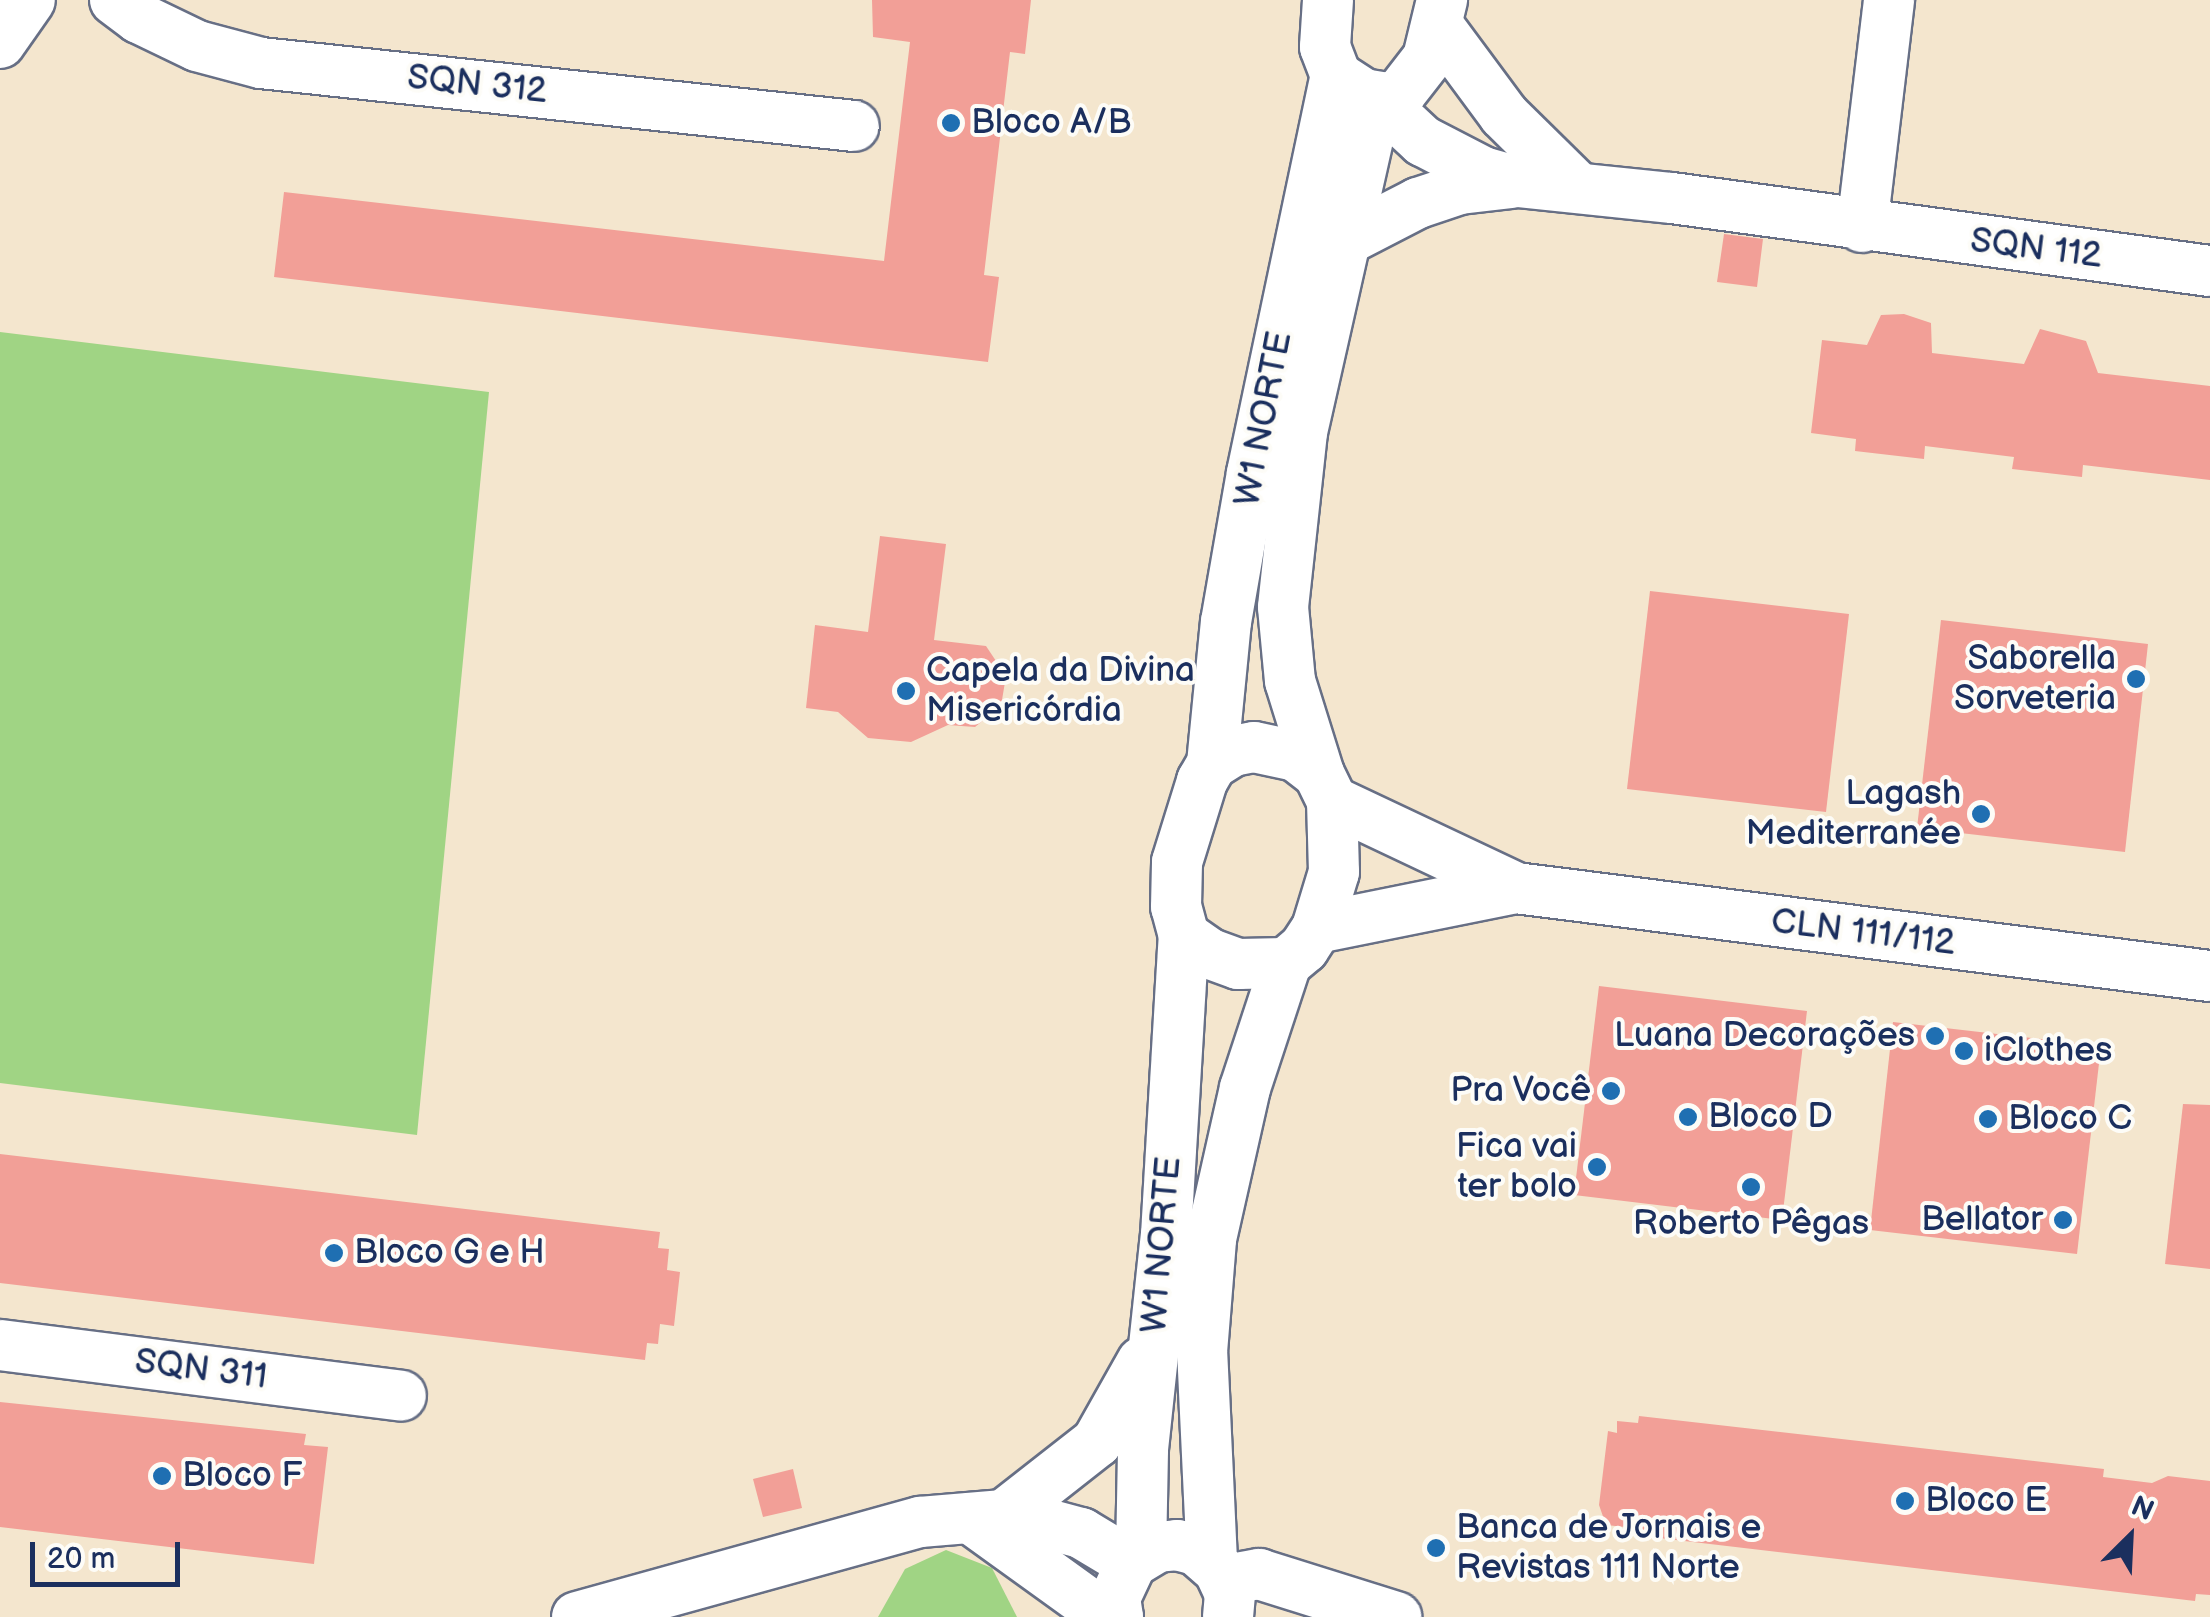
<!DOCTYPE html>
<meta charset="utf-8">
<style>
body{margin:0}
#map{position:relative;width:2210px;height:1617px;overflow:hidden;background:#f4e6ce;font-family:"Balsamiq Sans",sans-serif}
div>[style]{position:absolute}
.green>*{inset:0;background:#a0d484}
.building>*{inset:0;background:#f29f97}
.roads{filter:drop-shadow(2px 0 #676f85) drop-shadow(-2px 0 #676f85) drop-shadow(0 2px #676f85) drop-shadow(0 -2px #676f85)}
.minor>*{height:50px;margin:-25px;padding:0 25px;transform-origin:25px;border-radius:25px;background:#fff}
.dots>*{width:28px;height:28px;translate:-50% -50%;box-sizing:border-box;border:5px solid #fdfcf7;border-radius:50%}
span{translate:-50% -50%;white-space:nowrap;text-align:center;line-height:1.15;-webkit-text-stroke:8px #fdfcf7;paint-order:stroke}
.street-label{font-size:35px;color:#1b2f5e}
.poi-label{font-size:35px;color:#1b2f5e}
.left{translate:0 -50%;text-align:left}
.right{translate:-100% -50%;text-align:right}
.north{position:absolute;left:2080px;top:1487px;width:100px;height:100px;-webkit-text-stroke:8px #fdfcf7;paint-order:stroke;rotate:24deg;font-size:28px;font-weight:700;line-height:40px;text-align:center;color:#1b2f5e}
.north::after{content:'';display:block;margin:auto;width:35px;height:45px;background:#1b2f5e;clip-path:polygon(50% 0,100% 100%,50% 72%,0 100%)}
.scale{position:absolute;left:30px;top:1542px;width:150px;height:45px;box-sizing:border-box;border:5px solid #1b2f5e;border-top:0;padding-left:12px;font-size:30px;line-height:35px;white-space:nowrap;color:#1b2f5e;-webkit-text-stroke:8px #fdfcf7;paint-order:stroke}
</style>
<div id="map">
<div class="green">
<div style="clip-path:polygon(0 332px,489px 392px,417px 1135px,0 1083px)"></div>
<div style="clip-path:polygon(946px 1550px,992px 1568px,1017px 1617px,878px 1617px,905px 1569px)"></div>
</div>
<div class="building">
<div style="clip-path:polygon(872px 0,1031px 0,1025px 54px,1010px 52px,984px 275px,999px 277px,988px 362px,274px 277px,284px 192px,884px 261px,910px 42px,873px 37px)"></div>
<div style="clip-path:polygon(1724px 234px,1763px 239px,1757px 287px,1717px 282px)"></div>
<div style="clip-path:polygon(1904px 314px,1931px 323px,1932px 353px,2024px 364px,2040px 329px,2086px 341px,2098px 373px,2210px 386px,2210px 480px,2083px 465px,2082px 477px,2012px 469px,2014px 457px,1925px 446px,1924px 459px,1855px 451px,1856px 439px,1811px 433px,1822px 340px,1867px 345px,1881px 315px)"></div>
<div style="clip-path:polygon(880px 536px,946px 544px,934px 640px,986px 646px,1006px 676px,1001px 706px,975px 727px,948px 725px,911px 742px,868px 738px,838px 712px,806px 708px,815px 625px,868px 632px)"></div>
<div style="clip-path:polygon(1650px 591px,1849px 614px,1826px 812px,1627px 789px)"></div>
<div style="clip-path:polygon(1941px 620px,2148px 644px,2125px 852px,1917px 828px)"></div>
<div style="clip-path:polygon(1599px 986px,1807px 1011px,1782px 1220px,1574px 1195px)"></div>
<div style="clip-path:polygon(1893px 1022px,2101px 1046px,2077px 1254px,1870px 1230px)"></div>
<div style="clip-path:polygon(2183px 1104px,2210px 1105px,2210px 1269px,2165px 1264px)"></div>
<div style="clip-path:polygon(0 1154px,660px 1232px,658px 1248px,669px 1249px,667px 1270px,680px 1272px,674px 1326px,660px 1324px,658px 1344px,647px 1343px,645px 1360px,0 1283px)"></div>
<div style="clip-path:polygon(0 1402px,306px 1434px,304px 1445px,328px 1447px,314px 1564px,0 1527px)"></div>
<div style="clip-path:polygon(1639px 1416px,2104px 1469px,2103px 1477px,2152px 1483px,2168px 1476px,2210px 1481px,2210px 1595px,2196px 1594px,2195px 1601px,1625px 1534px,1625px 1527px,1606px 1525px,1599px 1505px,1608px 1431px,1617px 1433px,1617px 1421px,1638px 1423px)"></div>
<div style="clip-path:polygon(793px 1469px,802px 1508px,763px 1517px,753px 1479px)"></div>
</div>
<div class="roads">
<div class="minor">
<div style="left:115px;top:0;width:30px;rotate:37deg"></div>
<div style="left:139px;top:18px;width:64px;rotate:25.8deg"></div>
<div style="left:197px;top:46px;width:66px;rotate:14.9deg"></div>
<div style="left:261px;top:63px;width:596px;rotate:6.06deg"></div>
<div style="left:1328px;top:0;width:47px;rotate:93.7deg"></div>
<div style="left:1325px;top:47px;width:31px;rotate:69deg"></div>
<div style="left:1336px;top:76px;width:33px;rotate:33deg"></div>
<div style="left:1364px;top:94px;width:23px;rotate:10deg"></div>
<div style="left:1387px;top:98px;width:14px;rotate:-17deg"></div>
<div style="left:1400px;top:94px;width:46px;rotate:-52.1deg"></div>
<div style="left:1428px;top:58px;width:60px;rotate:-76.4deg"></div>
<div style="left:1439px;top:27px;width:109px;rotate:53.5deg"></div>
<div style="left:1504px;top:115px;width:101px;rotate:44.6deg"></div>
<div style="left:0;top:43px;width:52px;rotate:-55.1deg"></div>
<div style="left:1387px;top:98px;width:20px;rotate:63deg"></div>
<div style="left:1396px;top:116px;width:37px;rotate:43deg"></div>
<div style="left:1423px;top:141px;width:68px;rotate:27.3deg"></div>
<div style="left:1483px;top:172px;width:35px;rotate:16deg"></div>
<div style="left:1517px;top:182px;width:156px;rotate:5.9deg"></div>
<div style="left:1672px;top:198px;width:543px;rotate:7.73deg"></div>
<div style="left:1862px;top:227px;width:229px;rotate:-83.2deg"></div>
<div style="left:1348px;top:239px;width:79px;rotate:-27.2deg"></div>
<div style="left:1418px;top:203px;width:44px;rotate:-18.4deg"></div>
<div style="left:1460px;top:189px;width:52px;rotate:-6.6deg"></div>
<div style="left:1254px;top:747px;width:43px;rotate:12.1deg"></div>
<div style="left:1296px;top:756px;width:29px;rotate:38deg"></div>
<div style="left:1319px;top:774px;width:30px;rotate:64deg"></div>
<div style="left:1332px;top:801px;width:71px;rotate:88.4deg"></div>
<div style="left:1334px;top:872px;width:59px;rotate:106.9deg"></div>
<div style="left:1317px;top:928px;width:24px;rotate:123deg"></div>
<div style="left:1304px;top:948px;width:23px;rotate:140deg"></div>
<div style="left:1286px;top:963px;width:48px;rotate:178.8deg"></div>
<div style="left:1238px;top:964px;width:30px;rotate:-160deg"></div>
<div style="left:1210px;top:954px;width:32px;rotate:-145deg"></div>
<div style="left:1184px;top:936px;width:30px;rotate:-105deg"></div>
<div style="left:1176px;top:907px;width:45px;rotate:-88.7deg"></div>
<div style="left:1177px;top:862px;width:85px;rotate:-72.8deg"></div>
<div style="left:1202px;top:781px;width:20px;rotate:-60deg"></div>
<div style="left:1212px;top:764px;width:25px;rotate:-32deg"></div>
<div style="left:1233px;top:751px;width:21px;rotate:-11deg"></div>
<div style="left:1212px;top:764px;width:143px;rotate:-84.4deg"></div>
<div style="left:1226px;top:622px;width:151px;rotate:-80.1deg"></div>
<div style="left:1252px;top:473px;width:406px;rotate:-78.1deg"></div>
<div style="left:1319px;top:774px;width:97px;rotate:-107.3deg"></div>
<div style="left:1290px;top:681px;width:74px;rotate:-95.4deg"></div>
<div style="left:1283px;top:607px;width:176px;rotate:-83.8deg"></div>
<div style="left:1302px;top:432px;width:342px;rotate:-77.3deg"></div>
<div style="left:1332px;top:801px;width:204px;rotate:25.3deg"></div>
<div style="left:1317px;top:928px;width:203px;rotate:-11.4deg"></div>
<div style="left:1516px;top:888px;width:700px;rotate:7.23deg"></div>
<div style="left:0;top:1345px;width:404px;rotate:7.2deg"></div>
<div style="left:1004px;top:1515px;width:118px;rotate:-38.1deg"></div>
<div style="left:1097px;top:1442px;width:92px;rotate:-60.6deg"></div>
<div style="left:970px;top:1518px;width:145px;rotate:35.8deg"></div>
<div style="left:1088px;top:1603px;width:33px;rotate:25deg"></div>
<div style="left:1141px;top:1555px;width:106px;rotate:-88.9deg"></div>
<div style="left:1143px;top:1449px;width:215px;rotate:-83.9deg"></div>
<div style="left:1166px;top:1235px;width:300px;rotate:-86.6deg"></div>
<div style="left:1212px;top:1561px;width:209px;rotate:-92.7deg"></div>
<div style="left:1202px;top:1352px;width:113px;rotate:-85.4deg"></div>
<div style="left:1211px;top:1239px;width:155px;rotate:-77.3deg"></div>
<div style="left:1245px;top:1088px;width:132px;rotate:-71.8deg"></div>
<div style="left:1225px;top:1580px;width:35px;rotate:-10deg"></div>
<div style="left:1259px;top:1574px;width:144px;rotate:17.4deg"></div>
<div style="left:577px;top:1617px;width:356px;rotate:-15.5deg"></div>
<div style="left:920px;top:1522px;width:84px;rotate:-4.8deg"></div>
<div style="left:1004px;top:1515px;width:28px;rotate:10deg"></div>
<div style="left:1032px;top:1520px;width:51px;rotate:14.9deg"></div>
<div style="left:1081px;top:1533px;width:58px;rotate:31deg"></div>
<div style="left:1118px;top:1617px;width:19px;rotate:-99deg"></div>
<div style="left:1115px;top:1598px;width:38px;rotate:-65deg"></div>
<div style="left:1131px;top:1563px;width:31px;rotate:-31deg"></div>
<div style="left:1158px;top:1547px;width:19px;rotate:-6deg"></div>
<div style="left:1177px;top:1545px;width:20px;rotate:15deg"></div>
<div style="left:1196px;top:1550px;width:30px;rotate:41deg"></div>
<div style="left:1219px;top:1570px;width:26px;rotate:65deg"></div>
<div style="left:1230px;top:1594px;width:23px;rotate:95deg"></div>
</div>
</div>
<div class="dots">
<div style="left:951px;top:123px;background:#1f6fb2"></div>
<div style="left:2136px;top:679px;background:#1f6fb2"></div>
<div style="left:906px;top:691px;background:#1f6fb2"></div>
<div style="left:1981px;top:814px;background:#1f6fb2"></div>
<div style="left:1935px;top:1036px;background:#1f6fb2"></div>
<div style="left:1964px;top:1051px;background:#1f6fb2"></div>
<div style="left:1611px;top:1091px;background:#1f6fb2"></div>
<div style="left:1688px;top:1117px;background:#1f6fb2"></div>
<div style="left:1988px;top:1119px;background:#1f6fb2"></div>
<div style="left:1597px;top:1167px;background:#1f6fb2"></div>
<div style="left:1751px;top:1187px;background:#1f6fb2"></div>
<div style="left:2063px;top:1220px;background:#1f6fb2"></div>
<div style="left:334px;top:1253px;background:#1f6fb2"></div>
<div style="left:162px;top:1476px;background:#1f6fb2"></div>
<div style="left:1905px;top:1501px;background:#1f6fb2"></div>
<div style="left:1436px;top:1548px;background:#1f6fb2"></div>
</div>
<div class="street-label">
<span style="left:477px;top:85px;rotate:6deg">SQN 312</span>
<span style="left:2036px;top:249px;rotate:7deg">SQN 112</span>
<span style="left:1264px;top:419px;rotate:-79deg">W1 NORTE</span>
<span style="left:1863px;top:933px;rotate:7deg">CLN 111/112</span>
<span style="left:1162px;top:1245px;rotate:-85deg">W1 NORTE</span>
<span style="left:201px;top:1370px;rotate:7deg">SQN 311</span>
</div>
<div class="poi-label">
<span class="left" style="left:971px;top:123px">Bloco A/B</span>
<span class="right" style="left:2116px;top:679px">Saborella<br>Sorveteria</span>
<span class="left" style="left:926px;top:691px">Capela da Divina<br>Misericórdia</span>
<span class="right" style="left:1961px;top:814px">Lagash<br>Mediterranée</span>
<span class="right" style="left:1915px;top:1036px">Luana Decorações</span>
<span class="left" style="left:1984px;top:1051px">iClothes</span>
<span class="right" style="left:1591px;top:1091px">Pra Você</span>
<span class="left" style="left:1708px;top:1117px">Bloco D</span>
<span class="left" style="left:2008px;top:1119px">Bloco C</span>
<span class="right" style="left:1577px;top:1167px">Fica vai<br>ter bolo</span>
<span class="right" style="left:2043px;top:1220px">Bellator</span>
<span style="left:1751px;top:1224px">Roberto Pêgas</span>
<span class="left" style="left:354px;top:1253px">Bloco G e H</span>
<span class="left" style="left:182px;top:1476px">Bloco F</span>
<span class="left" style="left:1925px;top:1501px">Bloco E</span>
<span class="left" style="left:1456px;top:1548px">Banca de Jornais e<br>Revistas 111 Norte</span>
</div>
<div class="north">N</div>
<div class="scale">20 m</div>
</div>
